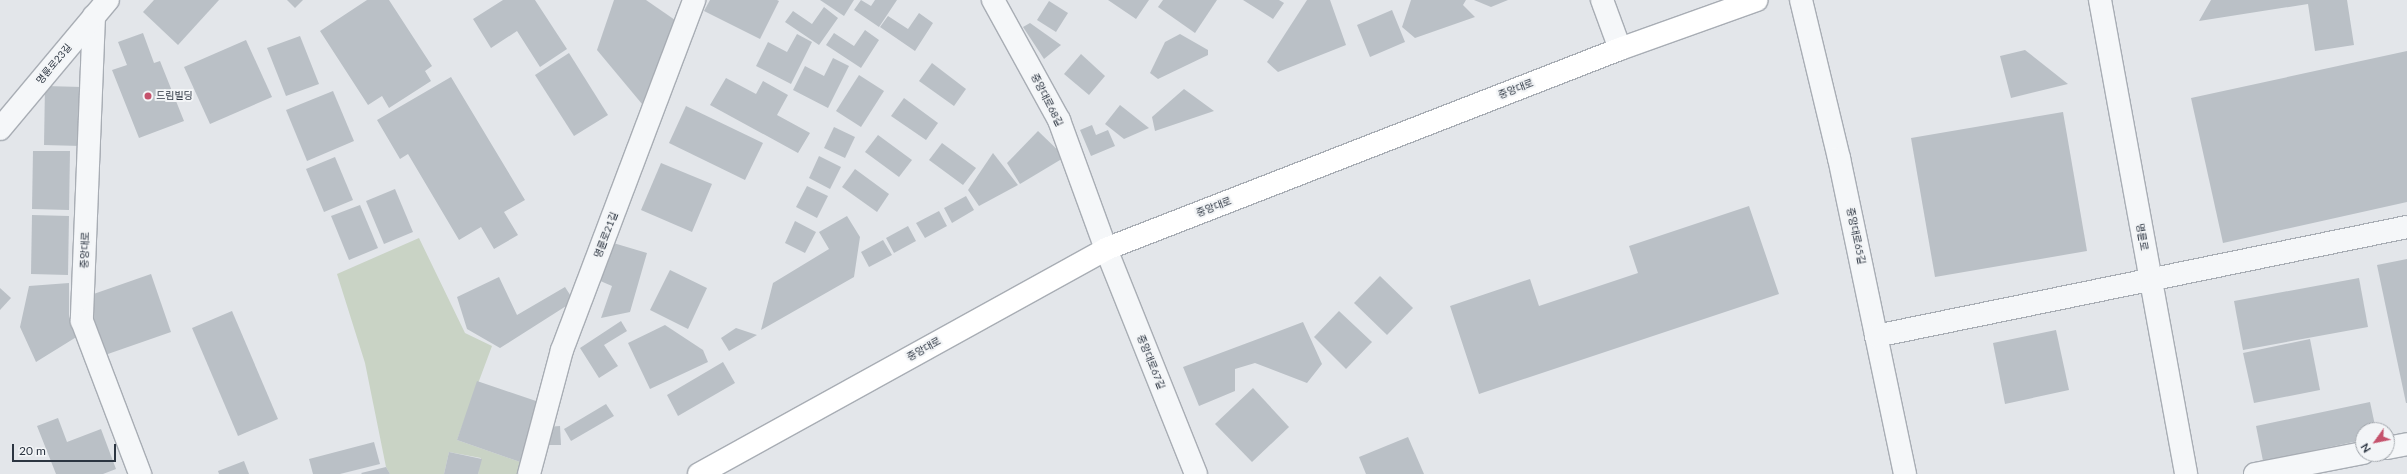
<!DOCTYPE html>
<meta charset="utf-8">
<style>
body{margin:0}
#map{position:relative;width:2407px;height:474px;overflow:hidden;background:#e3e6ea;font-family:Lato,"Noto Sans KR",sans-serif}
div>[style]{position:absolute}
.green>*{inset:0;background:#c9d3c5}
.building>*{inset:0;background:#bac0c6}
.roads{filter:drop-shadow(1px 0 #a8adb4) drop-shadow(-1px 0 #a8adb4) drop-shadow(0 1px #a8adb4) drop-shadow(0 -1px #a8adb4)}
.minor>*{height:22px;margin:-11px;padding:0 11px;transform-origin:11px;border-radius:11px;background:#f5f7f9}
.tertiary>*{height:22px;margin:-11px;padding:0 11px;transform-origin:11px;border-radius:11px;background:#f5f7f9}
.secondary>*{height:22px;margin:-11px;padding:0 11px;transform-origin:11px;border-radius:11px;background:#fff}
.dots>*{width:11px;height:11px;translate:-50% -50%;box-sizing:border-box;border:2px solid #f3f5f7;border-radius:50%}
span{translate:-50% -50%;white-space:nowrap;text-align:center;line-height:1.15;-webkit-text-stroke:4px #f3f5f7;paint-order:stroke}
.street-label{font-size:10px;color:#2c3541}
.poi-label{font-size:10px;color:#2c3541}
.left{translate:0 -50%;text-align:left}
.north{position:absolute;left:2355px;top:422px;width:40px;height:40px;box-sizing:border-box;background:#f3f5f7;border:1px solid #a3a8ae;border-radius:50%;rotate:237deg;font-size:11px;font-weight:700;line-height:16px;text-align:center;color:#2c3541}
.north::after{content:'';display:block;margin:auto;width:14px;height:18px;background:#c5526c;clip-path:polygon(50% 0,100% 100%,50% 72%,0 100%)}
.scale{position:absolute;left:12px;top:444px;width:104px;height:18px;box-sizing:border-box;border:2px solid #2c3541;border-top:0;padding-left:5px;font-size:12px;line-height:14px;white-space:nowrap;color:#2c3541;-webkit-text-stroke:3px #f3f5f7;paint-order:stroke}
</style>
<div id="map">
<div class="green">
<div style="clip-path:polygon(419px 238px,465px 333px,492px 346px,457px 440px,523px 463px,520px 474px,478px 474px,481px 458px,449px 452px,444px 474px,390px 474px,386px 467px,365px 363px,337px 274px)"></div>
</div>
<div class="building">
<div style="clip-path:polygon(154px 0,219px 0,178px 45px,143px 12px)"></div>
<div style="clip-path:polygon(287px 0,303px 0,295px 8px)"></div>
<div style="clip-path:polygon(367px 0,389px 0,432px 66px,425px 71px,431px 81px,389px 108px,382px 96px,368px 105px,320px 31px)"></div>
<div style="clip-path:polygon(503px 0,535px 0,567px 49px,540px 67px,517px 31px,491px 48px,473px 19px)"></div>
<div style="clip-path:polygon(614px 0,646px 0,675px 20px,642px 104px,597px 50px)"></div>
<div style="clip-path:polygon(710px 0,777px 0,779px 1px,760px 39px,704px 11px)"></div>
<div style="clip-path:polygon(820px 0,854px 0,844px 16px)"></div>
<div style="clip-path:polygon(861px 0,871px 6px,875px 0,897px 0,879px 27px,854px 10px)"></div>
<div style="clip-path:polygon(1108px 0,1149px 0,1136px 19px)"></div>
<div style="clip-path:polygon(1163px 0,1217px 0,1195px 33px,1158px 7px)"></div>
<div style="clip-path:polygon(1243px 0,1279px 0,1284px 3px,1273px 19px)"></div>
<div style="clip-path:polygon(1307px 0,1330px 0,1346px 45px,1278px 72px,1267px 62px)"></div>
<div style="clip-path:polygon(1466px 0,1463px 5px,1475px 17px,1415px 38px,1402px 27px,1411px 0)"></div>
<div style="clip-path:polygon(1474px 0,1508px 0,1491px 7px)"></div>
<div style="clip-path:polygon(2211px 0,2347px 0,2354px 45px,2315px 51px,2308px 4px,2199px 21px)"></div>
<div style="clip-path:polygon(1049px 1px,1068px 13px,1056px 32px,1037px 20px)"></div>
<div style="clip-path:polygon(824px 7px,838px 18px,819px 45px,785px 22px,793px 11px,812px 24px)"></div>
<div style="clip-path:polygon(1392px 10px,1405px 42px,1370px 57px,1357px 25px)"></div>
<div style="clip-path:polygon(919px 13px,933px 23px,915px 51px,880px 27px,888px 16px,908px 29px)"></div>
<div style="clip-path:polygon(1030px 23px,1061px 45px,1044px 59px,1023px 27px)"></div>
<div style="clip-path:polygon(865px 30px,879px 40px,861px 68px,826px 45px,834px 33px,854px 46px)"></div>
<div style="clip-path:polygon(143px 33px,154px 63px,160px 61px,184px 121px,139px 138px,112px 70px,127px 65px,118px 42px)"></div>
<div style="clip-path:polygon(797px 34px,812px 42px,791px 84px,756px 66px,768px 42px,787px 52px)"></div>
<div style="clip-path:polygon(1180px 34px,1208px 50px,1208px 55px,1158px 79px,1150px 73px,1165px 42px)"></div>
<div style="clip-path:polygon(300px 36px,319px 84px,286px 96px,267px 48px)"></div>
<div style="clip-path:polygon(246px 40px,272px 97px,210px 124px,184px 67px)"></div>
<div style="clip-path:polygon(2025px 50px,2068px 84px,2011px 98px,2000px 56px)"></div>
<div style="clip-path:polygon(2407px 51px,2407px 202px,2223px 243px,2191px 98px)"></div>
<div style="clip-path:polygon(569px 53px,608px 115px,574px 136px,535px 75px)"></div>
<div style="clip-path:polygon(1081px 54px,1105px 76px,1089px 95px,1064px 74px)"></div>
<div style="clip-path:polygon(833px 58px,849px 66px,828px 108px,793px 90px,805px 66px,824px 76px)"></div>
<div style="clip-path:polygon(932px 63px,966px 89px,954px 106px,919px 81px)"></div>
<div style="clip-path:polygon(859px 75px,884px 91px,861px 127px,836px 111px)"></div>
<div style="clip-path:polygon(451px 77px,525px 200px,504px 212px,518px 235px,494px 249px,481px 227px,459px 240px,408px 154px,400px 159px,377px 120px)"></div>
<div style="clip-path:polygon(726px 78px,756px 94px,763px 81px,788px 95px,777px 115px,810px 133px,798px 153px,710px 105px)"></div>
<div style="clip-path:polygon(45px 86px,82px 87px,81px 146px,44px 145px)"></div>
<div style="clip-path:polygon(1184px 89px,1214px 111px,1155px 131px,1152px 117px)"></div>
<div style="clip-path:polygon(333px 91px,354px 141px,307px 161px,286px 110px)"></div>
<div style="clip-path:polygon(904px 98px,938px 123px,926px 140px,891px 116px)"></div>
<div style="clip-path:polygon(1120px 105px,1149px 128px,1124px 139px,1105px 124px)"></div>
<div style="clip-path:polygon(686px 106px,763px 143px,745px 180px,669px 143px)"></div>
<div style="clip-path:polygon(2063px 112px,2087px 251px,1935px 277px,1911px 138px)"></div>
<div style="clip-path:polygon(1092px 125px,1096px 135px,1108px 130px,1115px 146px,1091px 156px,1080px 130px)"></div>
<div style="clip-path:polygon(834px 127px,855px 137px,845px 158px,824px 148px)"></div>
<div style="clip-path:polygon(1038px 131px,1065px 157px,1020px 184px,1007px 163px)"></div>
<div style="clip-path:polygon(878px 135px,912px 160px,899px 177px,865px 152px)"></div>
<div style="clip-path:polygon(942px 143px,976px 168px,963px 185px,929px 160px)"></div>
<div style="clip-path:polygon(33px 151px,70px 151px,69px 210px,32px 209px)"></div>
<div style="clip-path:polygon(993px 153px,1018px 185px,979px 206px,968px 190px)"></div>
<div style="clip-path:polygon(819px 156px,841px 167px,830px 189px,809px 178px)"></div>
<div style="clip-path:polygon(335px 157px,353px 200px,324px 212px,306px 169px)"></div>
<div style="clip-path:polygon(661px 163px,712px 184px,692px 232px,641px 210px)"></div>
<div style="clip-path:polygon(855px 169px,889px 194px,877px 212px,842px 187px)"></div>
<div style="clip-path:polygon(807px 186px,828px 196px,817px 218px,796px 207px)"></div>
<div style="clip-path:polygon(395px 189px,413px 232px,384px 244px,366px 201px)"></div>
<div style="clip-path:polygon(966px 196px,974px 210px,952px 223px,944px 208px)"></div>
<div style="clip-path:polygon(360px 205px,378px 248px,349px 260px,331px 216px)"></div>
<div style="clip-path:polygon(1749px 206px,1779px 294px,1479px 394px,1450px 306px,1530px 279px,1539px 306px,1638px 273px,1629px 246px)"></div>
<div style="clip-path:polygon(939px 211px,947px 226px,925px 238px,916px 223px)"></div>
<div style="clip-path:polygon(32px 215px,69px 216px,68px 275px,31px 274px)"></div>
<div style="clip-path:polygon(847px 216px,860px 237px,854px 277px,761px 330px,773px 283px,829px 249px,819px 232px)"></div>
<div style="clip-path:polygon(795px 221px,816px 232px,805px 253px,785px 243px)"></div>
<div style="clip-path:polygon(908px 226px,916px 241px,894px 253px,886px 238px)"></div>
<div style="clip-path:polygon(883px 240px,892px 255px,869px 267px,861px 252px)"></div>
<div style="clip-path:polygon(610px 242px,647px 253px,630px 312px,601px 318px,612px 286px,598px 280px)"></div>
<div style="clip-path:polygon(2407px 259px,2407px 403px,2406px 403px,2377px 265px)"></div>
<div style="clip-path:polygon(670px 270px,707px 288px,688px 329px,650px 310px)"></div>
<div style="clip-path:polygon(151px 274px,171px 332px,105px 355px,85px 297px)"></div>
<div style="clip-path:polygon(1380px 276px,1413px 308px,1387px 335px,1354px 303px)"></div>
<div style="clip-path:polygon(499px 277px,517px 315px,565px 287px,574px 301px,500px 348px,467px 329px,457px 297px)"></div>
<div style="clip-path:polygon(2359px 278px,2368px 327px,2243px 350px,2234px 301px)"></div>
<div style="clip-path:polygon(69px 283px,69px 317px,78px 336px,36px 362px,20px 327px,29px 286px)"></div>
<div style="clip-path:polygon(0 288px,11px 298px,0 310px)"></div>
<div style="clip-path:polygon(232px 311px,278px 419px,238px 436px,192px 328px)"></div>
<div style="clip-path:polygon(1339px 311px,1372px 342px,1346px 369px,1314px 337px)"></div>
<div style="clip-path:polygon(621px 321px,627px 331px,604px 345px,618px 366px,599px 378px,580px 348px)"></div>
<div style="clip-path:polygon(1303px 322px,1322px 364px,1307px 383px,1255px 363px,1235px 369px,1235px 391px,1199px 406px,1183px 367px)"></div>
<div style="clip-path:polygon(665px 325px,703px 350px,708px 362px,650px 389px,628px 343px)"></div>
<div style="clip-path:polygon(736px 328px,757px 335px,729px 351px,721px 338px)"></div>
<div style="clip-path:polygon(2056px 330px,2069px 390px,2005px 404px,1993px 343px)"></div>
<div style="clip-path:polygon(2310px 339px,2320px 390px,2254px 403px,2243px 353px)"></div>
<div style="clip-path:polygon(723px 362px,735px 383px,678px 416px,667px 395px)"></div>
<div style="clip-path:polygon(477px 381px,542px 403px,523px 463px,457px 440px)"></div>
<div style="clip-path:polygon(1253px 388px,1289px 427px,1252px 462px,1215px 424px)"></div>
<div style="clip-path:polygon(2370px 402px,2376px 430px,2363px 430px,2363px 440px,2263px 461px,2256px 426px)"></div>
<div style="clip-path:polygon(606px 404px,614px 416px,571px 441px,564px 429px)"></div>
<div style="clip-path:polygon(58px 418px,67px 442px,101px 429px,116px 469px,103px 474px,56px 474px,37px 426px)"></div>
<div style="clip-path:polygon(560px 426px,561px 445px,546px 445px,546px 427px)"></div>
<div style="clip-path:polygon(1408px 437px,1424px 474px,1366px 474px,1359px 457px)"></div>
<div style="clip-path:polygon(374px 442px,380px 464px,340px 474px,313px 474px,309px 459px)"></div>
<div style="clip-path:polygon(449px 452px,482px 459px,478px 474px,444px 474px)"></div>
<div style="clip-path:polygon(244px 461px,249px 474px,219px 474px,218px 471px)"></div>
<div style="clip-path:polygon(386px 467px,390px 474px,362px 474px,361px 473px)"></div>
</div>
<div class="roads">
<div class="minor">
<div style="left:1602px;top:0;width:52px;rotate:69.8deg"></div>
<div style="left:1801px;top:0;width:163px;rotate:76.5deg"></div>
<div style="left:1839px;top:158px;width:323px;rotate:78.2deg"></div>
<div style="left:94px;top:16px;width:305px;rotate:92.3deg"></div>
<div style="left:82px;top:321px;width:164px;rotate:69.2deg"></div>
<div style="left:1106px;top:249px;width:242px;rotate:68.2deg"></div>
<div style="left:1876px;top:336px;width:542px;rotate:-11.6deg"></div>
<div style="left:2387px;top:448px;width:20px;rotate:-11deg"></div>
<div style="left:529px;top:474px;width:128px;rotate:-75.1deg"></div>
<div style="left:562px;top:350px;width:374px;rotate:-69.3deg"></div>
<div style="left:2255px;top:474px;width:110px;rotate:-11deg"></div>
</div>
<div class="tertiary">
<div style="left:993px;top:0;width:137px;rotate:61.2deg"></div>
<div style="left:1059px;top:120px;width:137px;rotate:70deg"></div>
<div style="left:2100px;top:0;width:482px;rotate:79.7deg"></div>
<div style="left:0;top:129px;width:168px;rotate:-50.1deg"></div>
</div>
<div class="secondary">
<div style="left:699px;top:474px;width:465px;rotate:-28.9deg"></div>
<div style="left:1106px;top:249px;width:552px;rotate:-21.26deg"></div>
<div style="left:1620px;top:49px;width:145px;rotate:-19.7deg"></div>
</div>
</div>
<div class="dots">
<div style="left:148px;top:96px;background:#c5526c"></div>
</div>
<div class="street-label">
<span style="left:54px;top:64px;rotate:-50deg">명륜로23길</span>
<span style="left:1516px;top:89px;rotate:-21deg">중앙대로</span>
<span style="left:1047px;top:100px;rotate:63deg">중앙대로68길</span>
<span style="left:1214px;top:207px;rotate:-21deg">중앙대로</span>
<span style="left:606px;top:235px;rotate:-69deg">명륜로21길</span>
<span style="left:1856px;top:236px;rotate:78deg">중앙대로65길</span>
<span style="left:2142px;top:237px;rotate:80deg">명륜로</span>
<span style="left:85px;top:250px;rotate:-88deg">중앙대로</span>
<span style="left:924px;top:349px;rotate:-29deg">중앙대로</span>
<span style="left:1151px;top:362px;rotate:68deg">중앙대로67길</span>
</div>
<div class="poi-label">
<span class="left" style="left:156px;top:96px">드림빌딩</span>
</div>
<div class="north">N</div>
<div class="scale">20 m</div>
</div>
